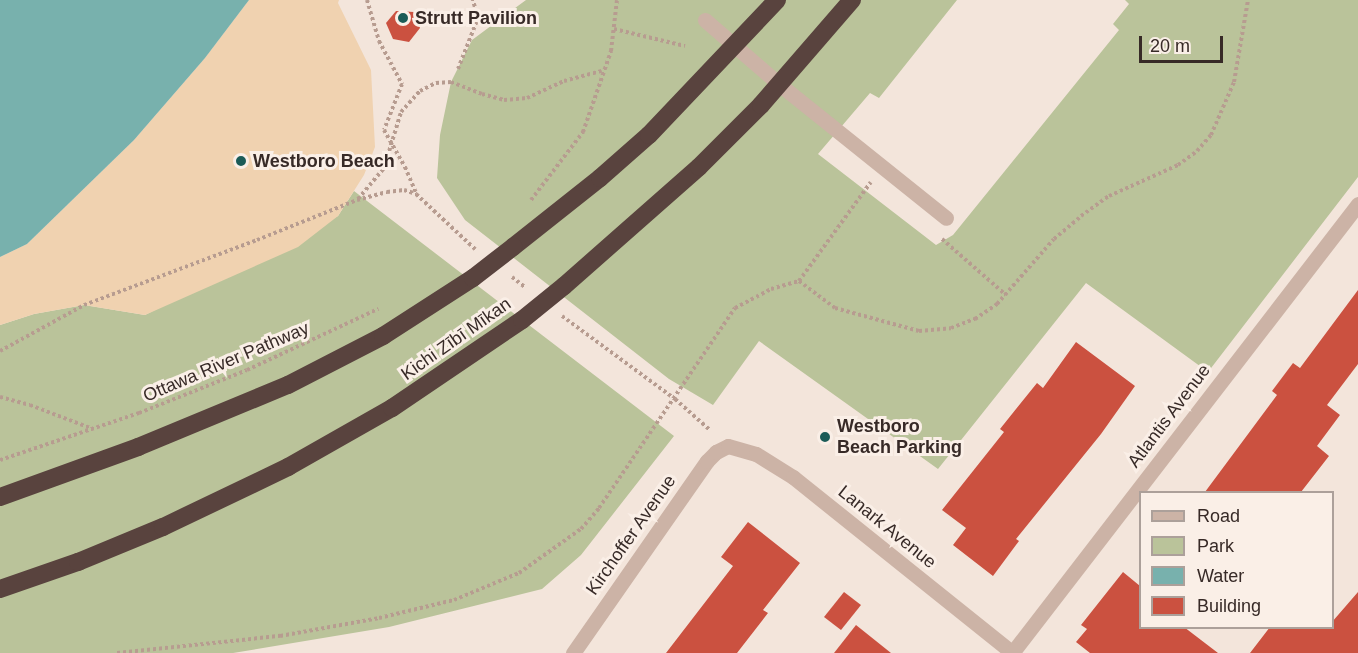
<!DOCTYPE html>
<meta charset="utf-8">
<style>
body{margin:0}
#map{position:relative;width:1358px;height:653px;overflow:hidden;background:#f3e5db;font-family:Arial,sans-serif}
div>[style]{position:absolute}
.green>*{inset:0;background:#bac39a}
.sand>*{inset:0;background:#f0d2b0}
.water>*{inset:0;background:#78b1ad}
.building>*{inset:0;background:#cb5140}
.path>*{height:4px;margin-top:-2px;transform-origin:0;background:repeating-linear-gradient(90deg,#b79c90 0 3px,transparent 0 6px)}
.minor>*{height:15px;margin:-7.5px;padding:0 7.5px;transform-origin:7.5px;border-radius:7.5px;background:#ccb3a6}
.highway>*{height:18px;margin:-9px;padding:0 9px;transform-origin:9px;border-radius:9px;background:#59433e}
.highway-bridge>*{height:18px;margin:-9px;padding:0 9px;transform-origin:9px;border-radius:9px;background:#59433e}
.dots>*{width:16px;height:16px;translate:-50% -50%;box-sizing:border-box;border:3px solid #faefe7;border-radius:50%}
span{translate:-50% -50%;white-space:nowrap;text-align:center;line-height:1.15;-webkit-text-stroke:6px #faefe7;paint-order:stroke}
.poi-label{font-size:18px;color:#372a27;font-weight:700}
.left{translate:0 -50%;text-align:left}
.street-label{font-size:18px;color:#372a27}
.legend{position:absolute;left:1139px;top:491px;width:195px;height:138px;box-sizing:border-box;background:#faefe7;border:2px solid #aca09a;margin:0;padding:8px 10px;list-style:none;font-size:18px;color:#372a27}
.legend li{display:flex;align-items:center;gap:12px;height:30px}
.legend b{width:30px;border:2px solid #aca09a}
.scale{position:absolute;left:1139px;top:36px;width:84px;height:27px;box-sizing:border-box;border:3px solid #372a27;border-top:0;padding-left:8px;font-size:18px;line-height:21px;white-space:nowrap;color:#372a27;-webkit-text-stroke:4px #faefe7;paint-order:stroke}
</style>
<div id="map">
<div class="green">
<div style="clip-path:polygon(526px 0,957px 0,879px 98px,870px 93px,818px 154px,936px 245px,953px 235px,1119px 30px,1113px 24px,1129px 4px,1125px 0,1358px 0,1358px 177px,1208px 372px,1086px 283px,938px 469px,759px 341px,713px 405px,669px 379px,465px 220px,437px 178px,440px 135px,451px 82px,472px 40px)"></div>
<div style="clip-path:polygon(354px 191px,674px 436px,581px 555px,542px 589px,389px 627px,233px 653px,0 653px,0 325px,34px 314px,84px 305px,145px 315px,338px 216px)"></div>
</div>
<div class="sand">
<div style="clip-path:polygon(249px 0,339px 0,338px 3px,371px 70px,375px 147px,364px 175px,338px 216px,298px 247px,145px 315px,84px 305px,34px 314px,0 325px,0 257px,27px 244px,134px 140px,205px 58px)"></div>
</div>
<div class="water">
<div style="clip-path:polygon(0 0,249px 0,205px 58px,134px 140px,27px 244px,0 257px)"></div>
</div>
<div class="building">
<div style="clip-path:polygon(396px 11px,414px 12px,420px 28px,409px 42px,393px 39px,386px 23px)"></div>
<div style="clip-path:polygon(1358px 290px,1358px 364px,1327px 405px,1340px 415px,1317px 446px,1329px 456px,1301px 492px,1205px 492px,1277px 395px,1272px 391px,1293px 363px,1300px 368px)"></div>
<div style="clip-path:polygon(1076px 342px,1135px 386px,1101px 434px,1016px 539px,1019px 541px,993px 576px,953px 545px,966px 528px,942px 510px,1004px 432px,1000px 429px,1037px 383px,1043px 388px)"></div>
<div style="clip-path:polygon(748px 522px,800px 563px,763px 610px,768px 613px,737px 653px,666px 653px,733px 566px,721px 557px)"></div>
<div style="clip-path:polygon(1123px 572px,1140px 586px,1140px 627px,1184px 627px,1218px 653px,1090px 653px,1076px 642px,1087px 629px,1081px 625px)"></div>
<div style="clip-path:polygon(844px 592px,861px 605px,841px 630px,824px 617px)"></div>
<div style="clip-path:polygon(1358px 592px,1358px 653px,1250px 653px,1270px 627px,1332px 627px,1332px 622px)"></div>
<div style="clip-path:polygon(856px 625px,891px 653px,834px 653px)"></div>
</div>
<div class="path">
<div style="left:367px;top:0;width:43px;rotate:73.7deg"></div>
<div style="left:379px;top:41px;width:49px;rotate:61.9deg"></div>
<div style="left:402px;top:84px;width:49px;rotate:111.4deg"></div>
<div style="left:384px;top:130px;width:43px;rotate:60.4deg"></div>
<div style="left:405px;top:167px;width:28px;rotate:67deg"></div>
<div style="left:614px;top:29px;width:73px;rotate:13.5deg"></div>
<div style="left:458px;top:69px;width:55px;rotate:-68.6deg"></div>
<div style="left:478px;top:18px;width:19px;rotate:-106deg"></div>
<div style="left:358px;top:199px;width:40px;rotate:-50deg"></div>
<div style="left:384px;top:168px;width:59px;rotate:-73.1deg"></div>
<div style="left:401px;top:112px;width:28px;rotate:-48deg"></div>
<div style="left:420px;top:91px;width:18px;rotate:-27deg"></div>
<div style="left:436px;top:83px;width:15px;rotate:-4deg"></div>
<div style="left:451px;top:82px;width:33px;rotate:21deg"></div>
<div style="left:482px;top:94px;width:23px;rotate:15deg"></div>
<div style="left:504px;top:100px;width:23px;rotate:-5deg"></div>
<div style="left:527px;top:98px;width:41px;rotate:-24.7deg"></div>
<div style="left:564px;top:81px;width:39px;rotate:-15deg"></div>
<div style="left:531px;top:200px;width:86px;rotate:-52.6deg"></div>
<div style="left:583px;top:132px;width:86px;rotate:-70.9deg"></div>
<div style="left:611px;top:51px;width:51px;rotate:-83.3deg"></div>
<div style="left:942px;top:239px;width:85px;rotate:41.2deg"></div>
<div style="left:512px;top:277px;width:16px;rotate:38deg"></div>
<div style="left:799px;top:281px;width:45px;rotate:36.9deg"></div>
<div style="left:835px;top:308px;width:87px;rotate:15.3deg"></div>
<div style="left:919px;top:331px;width:32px;rotate:-5deg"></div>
<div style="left:951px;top:328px;width:26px;rotate:-21deg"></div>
<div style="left:975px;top:319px;width:27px;rotate:-34deg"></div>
<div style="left:997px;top:304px;width:86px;rotate:-48.8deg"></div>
<div style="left:1054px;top:239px;width:35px;rotate:-40deg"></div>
<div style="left:1081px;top:216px;width:34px;rotate:-36deg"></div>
<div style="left:1109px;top:196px;width:76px;rotate:-24.2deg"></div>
<div style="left:1178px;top:165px;width:24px;rotate:-36deg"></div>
<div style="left:1197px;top:151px;width:21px;rotate:-49deg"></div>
<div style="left:1211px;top:135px;width:58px;rotate:-66.5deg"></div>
<div style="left:1234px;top:82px;width:83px;rotate:-80.3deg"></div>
<div style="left:562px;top:316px;width:140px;rotate:36.3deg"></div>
<div style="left:675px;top:399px;width:47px;rotate:41.5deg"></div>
<div style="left:0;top:351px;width:96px;rotate:-28.7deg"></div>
<div style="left:84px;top:305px;width:185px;rotate:-20.6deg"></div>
<div style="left:257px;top:240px;width:108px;rotate:-21.8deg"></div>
<div style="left:357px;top:200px;width:31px;rotate:-15deg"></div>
<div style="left:387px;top:192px;width:17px;rotate:-7deg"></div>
<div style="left:404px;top:190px;width:13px;rotate:18deg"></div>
<div style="left:416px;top:194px;width:81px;rotate:43deg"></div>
<div style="left:0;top:397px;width:31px;rotate:15deg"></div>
<div style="left:30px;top:405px;width:67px;rotate:20.9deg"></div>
<div style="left:0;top:460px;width:147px;rotate:-18.7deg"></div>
<div style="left:139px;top:413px;width:116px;rotate:-21.7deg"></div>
<div style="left:247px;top:370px;width:145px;rotate:-25deg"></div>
<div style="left:117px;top:653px;width:164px;rotate:-6deg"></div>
<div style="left:280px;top:636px;width:101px;rotate:-10.3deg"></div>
<div style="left:379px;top:618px;width:77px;rotate:-13.5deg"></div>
<div style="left:454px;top:600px;width:70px;rotate:-22.6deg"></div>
<div style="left:519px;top:573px;width:76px;rotate:-35.4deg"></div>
<div style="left:581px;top:529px;width:28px;rotate:-49deg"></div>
<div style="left:599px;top:508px;width:242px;rotate:-55.8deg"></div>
<div style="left:735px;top:308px;width:41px;rotate:-27.8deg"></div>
<div style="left:771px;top:289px;width:29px;rotate:-16deg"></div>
<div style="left:799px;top:281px;width:122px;rotate:-54deg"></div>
</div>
<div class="minor">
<div style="left:705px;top:20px;width:98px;rotate:40.9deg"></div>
<div style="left:779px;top:84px;width:214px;rotate:38.7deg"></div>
<div style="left:573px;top:653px;width:234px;rotate:-55.1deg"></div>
<div style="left:707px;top:461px;width:13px;rotate:-45deg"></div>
<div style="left:716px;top:452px;width:13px;rotate:-27deg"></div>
<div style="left:728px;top:446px;width:29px;rotate:16deg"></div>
<div style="left:756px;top:454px;width:44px;rotate:31.9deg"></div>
<div style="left:793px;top:477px;width:282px;rotate:38.7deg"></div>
<div style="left:1012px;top:653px;width:567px;rotate:-52.38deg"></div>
</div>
<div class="highway">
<div style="left:513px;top:247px;width:111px;rotate:-38.4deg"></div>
<div style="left:600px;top:178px;width:65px;rotate:-41.3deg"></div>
<div style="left:649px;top:135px;width:186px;rotate:-46.5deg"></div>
<div style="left:564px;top:286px;width:180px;rotate:-41.4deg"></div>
<div style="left:699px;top:167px;width:88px;rotate:-45deg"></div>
<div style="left:761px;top:105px;width:139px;rotate:-49.1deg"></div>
<div style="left:0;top:497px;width:147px;rotate:-19.9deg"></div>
<div style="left:138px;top:447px;width:162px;rotate:-22.5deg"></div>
<div style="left:288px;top:385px;width:107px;rotate:-27.3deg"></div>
<div style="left:383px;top:336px;width:107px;rotate:-32.8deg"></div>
<div style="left:0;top:589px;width:83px;rotate:-19.1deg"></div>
<div style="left:78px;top:562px;width:92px;rotate:-22.4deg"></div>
<div style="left:163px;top:527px;width:139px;rotate:-25.6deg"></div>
<div style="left:288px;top:467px;width:120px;rotate:-29.6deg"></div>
<div style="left:392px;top:408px;width:157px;rotate:-34.1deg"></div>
</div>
<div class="highway-bridge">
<div style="left:473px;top:278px;width:51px;rotate:-37.8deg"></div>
<div style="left:522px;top:320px;width:54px;rotate:-39deg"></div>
</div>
<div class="dots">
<div style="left:403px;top:18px;background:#1b5b57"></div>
<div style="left:241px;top:161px;background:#1b5b57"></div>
<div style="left:825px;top:437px;background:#1b5b57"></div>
</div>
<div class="poi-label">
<span class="left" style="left:415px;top:18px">Strutt Pavilion</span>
<span class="left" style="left:253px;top:161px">Westboro Beach</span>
<span class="left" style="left:837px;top:437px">Westboro<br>Beach Parking</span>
</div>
<div class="street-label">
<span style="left:456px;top:339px;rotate:-35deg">Kichi Zībī Mīkan</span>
<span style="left:226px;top:362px;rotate:-23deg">Ottawa River Pathway</span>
<span style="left:1169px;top:416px;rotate:-53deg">Atlantis Avenue</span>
<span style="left:887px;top:527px;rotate:39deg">Lanark Avenue</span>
<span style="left:631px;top:535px;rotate:-55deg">Kirchoffer Avenue</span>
</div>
<ul class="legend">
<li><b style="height:8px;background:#ccb3a6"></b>Road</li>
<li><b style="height:16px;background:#bac39a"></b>Park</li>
<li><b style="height:16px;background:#78b1ad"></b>Water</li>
<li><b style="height:16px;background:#cb5140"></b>Building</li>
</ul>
<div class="scale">20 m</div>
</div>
